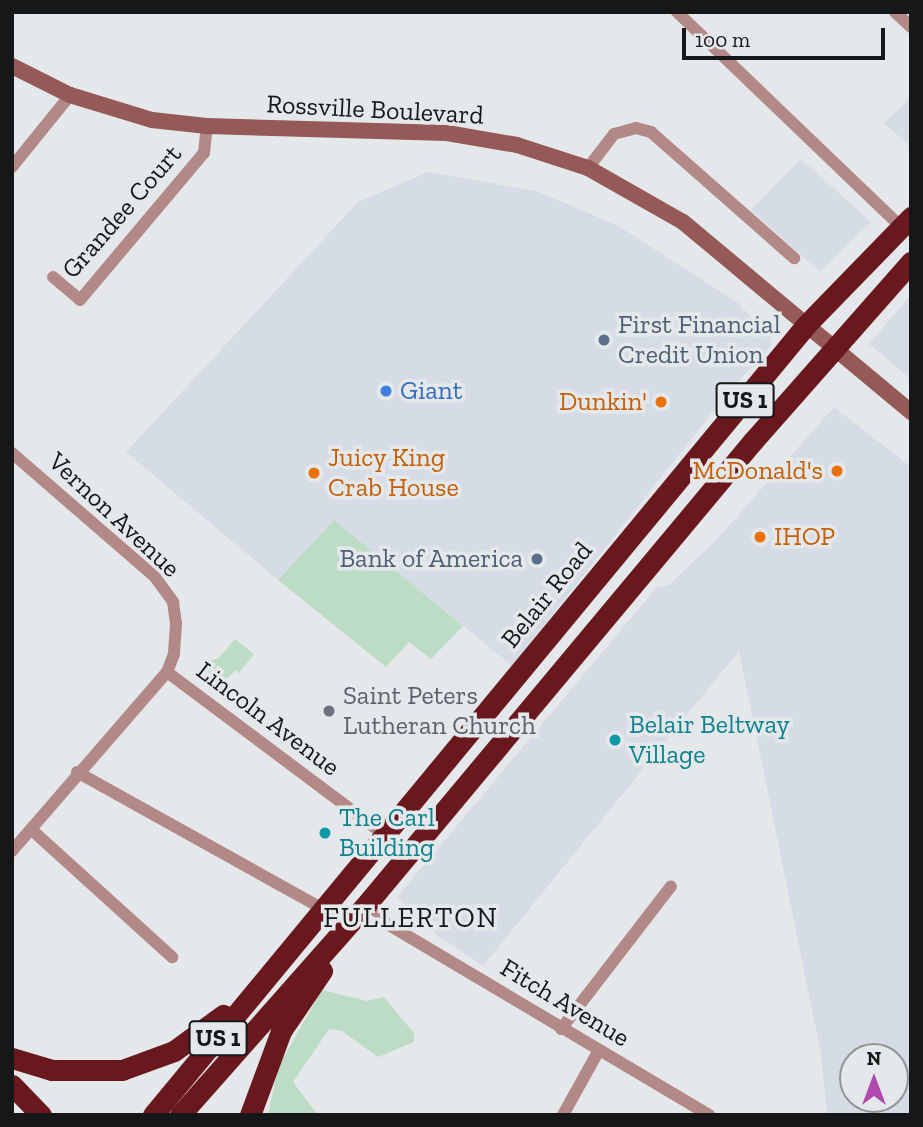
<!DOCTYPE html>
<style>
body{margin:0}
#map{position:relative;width:923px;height:1127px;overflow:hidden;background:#e5e8ea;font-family:"Zilla Slab",serif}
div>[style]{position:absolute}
.built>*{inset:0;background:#d5dce5}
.green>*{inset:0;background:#bcdcc6}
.street>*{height:12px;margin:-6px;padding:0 6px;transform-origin:6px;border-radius:6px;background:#b28986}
.secondary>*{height:16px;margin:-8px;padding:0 8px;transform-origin:8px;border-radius:8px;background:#955a58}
.highway>*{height:21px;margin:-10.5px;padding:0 10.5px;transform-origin:10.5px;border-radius:10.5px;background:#69181d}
.dots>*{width:19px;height:19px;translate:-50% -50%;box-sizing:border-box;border:4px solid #e5e8ea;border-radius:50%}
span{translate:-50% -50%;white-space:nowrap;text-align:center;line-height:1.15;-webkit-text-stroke:7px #e5e8ea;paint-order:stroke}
.shield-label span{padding:2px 5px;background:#e5e8ea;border:2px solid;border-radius:5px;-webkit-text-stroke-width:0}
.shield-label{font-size:24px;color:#161718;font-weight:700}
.street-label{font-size:26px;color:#161718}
.service-label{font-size:26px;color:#4e5e75}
.left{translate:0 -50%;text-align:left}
.right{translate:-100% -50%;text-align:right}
.shop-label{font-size:26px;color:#366cbe}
.food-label{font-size:26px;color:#c56008}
.worship-label{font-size:26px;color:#5b616d}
.culture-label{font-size:26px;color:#0d838f}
.neighbourhood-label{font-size:28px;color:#161718;letter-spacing:2px}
.frame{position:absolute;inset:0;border:14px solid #161718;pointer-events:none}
.north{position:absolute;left:839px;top:1043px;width:70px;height:70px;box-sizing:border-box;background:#e5e8ea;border:2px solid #929496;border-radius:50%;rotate:0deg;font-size:19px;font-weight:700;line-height:28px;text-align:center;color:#161718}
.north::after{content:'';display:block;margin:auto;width:24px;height:32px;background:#b049ad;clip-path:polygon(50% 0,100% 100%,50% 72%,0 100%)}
.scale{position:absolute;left:682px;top:28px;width:203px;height:32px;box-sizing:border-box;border:4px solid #161718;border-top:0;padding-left:9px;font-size:21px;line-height:24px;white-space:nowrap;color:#161718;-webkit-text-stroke:5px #e5e8ea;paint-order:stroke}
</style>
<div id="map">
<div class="built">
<div style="clip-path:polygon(911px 97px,911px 147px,884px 123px)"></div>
<div style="clip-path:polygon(801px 159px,871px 222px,820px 272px,751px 210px)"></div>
<div style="clip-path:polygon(428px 172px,536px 191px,617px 225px,738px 303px,771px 339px,770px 347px,730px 390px,512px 666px,334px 520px,278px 580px,126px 452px,358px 202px)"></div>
<div style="clip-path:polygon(911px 295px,911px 379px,869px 344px)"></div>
<div style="clip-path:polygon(evenodd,834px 407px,911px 467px,911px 1115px,827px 1115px,821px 1054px,739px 651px,483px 966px,437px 935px,397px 897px,657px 587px,669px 585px,718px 538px,834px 407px,895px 1057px,895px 1099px,853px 1099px,853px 1057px,895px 1057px)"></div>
</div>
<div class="green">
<div style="clip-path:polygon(334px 520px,463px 626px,431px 659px,409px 642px,386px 667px,278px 580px)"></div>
<div style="clip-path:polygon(235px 639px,254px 654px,239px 673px,236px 670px,217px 688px,200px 674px,202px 668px,206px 661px,218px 659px)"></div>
<div style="clip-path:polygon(322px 990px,367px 1001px,384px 997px,414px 1033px,414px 1042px,378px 1057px,342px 1031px,329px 1029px,293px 1082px,318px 1115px,268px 1115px,278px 1067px)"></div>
</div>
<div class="street">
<div style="left:677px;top:12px;width:308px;rotate:43.8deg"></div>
<div style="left:895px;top:12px;width:22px;rotate:43deg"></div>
<div style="left:12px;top:167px;width:92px;rotate:-51.1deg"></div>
<div style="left:588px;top:168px;width:43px;rotate:-52.6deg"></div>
<div style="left:614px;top:134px;width:23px;rotate:-15deg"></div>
<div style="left:636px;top:128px;width:16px;rotate:15deg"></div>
<div style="left:651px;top:132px;width:191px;rotate:41.4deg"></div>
<div style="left:53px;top:277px;width:35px;rotate:40deg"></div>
<div style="left:80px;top:300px;width:192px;rotate:-49.9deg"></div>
<div style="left:204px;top:153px;width:27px;rotate:-84deg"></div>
<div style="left:12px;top:453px;width:189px;rotate:40.9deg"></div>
<div style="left:155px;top:577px;width:31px;rotate:54deg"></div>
<div style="left:173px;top:602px;width:22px;rotate:82deg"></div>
<div style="left:176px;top:624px;width:30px;rotate:94deg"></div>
<div style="left:174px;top:654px;width:19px;rotate:111deg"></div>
<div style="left:167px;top:672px;width:237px;rotate:130.9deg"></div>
<div style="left:167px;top:672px;width:302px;rotate:36.8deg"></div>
<div style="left:77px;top:772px;width:284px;rotate:29.1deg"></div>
<div style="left:33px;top:831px;width:188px;rotate:42.2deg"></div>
<div style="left:370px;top:900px;width:26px;rotate:58deg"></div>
<div style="left:384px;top:922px;width:378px;rotate:30.7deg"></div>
<div style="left:561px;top:1029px;width:180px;rotate:-52.4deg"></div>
<div style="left:563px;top:1115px;width:74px;rotate:-61deg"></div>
</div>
<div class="secondary">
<div style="left:12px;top:66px;width:65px;rotate:26.6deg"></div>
<div style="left:70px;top:95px;width:86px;rotate:17deg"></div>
<div style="left:152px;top:120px;width:55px;rotate:6.2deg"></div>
<div style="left:207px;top:126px;width:240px;rotate:1.7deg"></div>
<div style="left:447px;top:133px;width:71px;rotate:9.7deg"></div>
<div style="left:517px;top:145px;width:75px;rotate:17.9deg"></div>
<div style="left:588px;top:168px;width:109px;rotate:29.6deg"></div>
<div style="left:683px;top:222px;width:297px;rotate:39.8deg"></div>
</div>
<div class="highway">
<div style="left:12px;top:1058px;width:42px;rotate:16.7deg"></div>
<div style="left:52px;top:1070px;width:70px"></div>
<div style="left:122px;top:1070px;width:55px;rotate:-20.1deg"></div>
<div style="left:174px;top:1051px;width:61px;rotate:-36.3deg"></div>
<div style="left:12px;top:1085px;width:42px;rotate:46deg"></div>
<div style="left:153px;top:1115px;width:1025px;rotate:-50.42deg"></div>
<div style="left:806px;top:325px;width:151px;rotate:-45.8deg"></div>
<div style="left:180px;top:1115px;width:287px;rotate:-48.5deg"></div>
<div style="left:370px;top:900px;width:598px;rotate:-50.16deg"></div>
<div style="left:753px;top:441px;width:239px;rotate:-48.6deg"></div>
<div style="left:250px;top:1115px;width:90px;rotate:-69.7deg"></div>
<div style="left:281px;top:1031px;width:73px;rotate:-55.7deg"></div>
</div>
<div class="dots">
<div style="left:604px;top:340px;background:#5c6f8a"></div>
<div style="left:386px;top:391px;background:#3f7fe0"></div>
<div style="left:661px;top:402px;background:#e8710a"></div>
<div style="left:837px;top:471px;background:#e8710a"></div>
<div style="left:314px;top:473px;background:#e8710a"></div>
<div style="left:760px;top:537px;background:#e8710a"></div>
<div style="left:537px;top:559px;background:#5c6f8a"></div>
<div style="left:329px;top:711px;background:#6b7280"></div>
<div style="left:615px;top:740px;background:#0f9aa8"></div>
<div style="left:325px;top:833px;background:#0f9aa8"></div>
</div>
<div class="shield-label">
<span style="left:745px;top:400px">US 1</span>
<span style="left:218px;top:1038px">US 1</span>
</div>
<div class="street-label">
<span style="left:375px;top:110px;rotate:3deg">Rossville Boulevard</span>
<span style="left:122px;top:212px;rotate:-49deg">Grandee Court</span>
<span style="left:114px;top:515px;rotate:43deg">Vernon Avenue</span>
<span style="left:547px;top:595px;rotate:-51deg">Belair Road</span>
<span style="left:268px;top:719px;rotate:37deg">Lincoln Avenue</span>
<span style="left:565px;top:1003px;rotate:31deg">Fitch Avenue</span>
</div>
<div class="service-label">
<span class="left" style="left:618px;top:340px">First Financial<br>Credit Union</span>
<span class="right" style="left:523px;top:559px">Bank of America</span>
</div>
<div class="shop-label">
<span class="left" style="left:400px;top:391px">Giant</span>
</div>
<div class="food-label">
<span class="right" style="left:647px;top:402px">Dunkin'</span>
<span class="left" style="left:328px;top:473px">Juicy King<br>Crab House</span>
<span class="right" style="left:823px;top:471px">McDonald's</span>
<span class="left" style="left:774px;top:537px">IHOP</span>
</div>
<div class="worship-label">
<span class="left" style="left:343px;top:711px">Saint Peters<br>Lutheran Church</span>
</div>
<div class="culture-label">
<span class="left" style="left:629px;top:740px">Belair Beltway<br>Village</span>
<span class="left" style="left:339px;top:833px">The Carl<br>Building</span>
</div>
<div class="neighbourhood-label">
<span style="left:411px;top:918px">FULLERTON</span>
</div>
<div class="frame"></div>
<div class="north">N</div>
<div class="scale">100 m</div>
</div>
